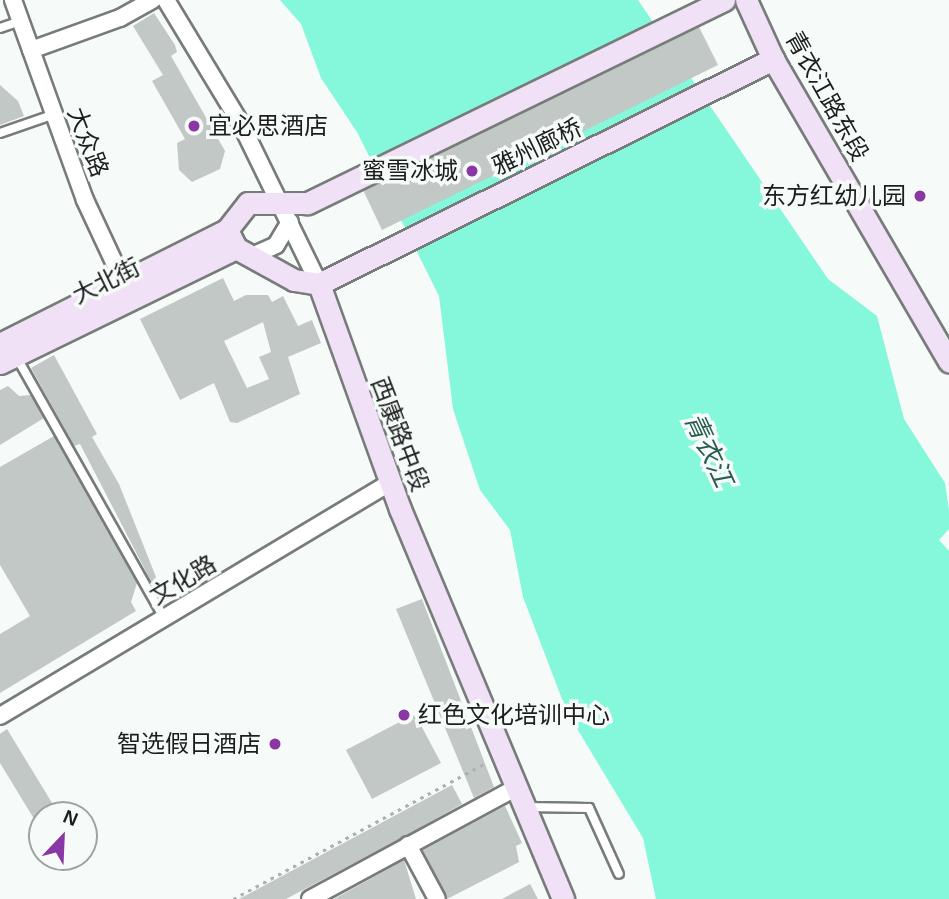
<!DOCTYPE html>
<meta charset="utf-8">
<style>
body{margin:0}
#map{position:relative;width:949px;height:899px;overflow:hidden;background:#f6fbf9;font-family:Helvetica,"Noto Sans SC",sans-serif}
div>[style]{position:absolute}
.water>*{inset:0;background:#85f7da}
.building>*{inset:0;background:#c2c8c6}
.path>*{height:2.5px;margin-top:-1.25px;transform-origin:0;background:repeating-linear-gradient(90deg,#adb1af 0 3.5px,transparent 0 8.5px)}
.roads{filter:drop-shadow(2px 0 #777c7a) drop-shadow(-2px 0 #777c7a) drop-shadow(0 2px #777c7a) drop-shadow(0 -2px #777c7a)}
.lane>*{height:8px;margin:-4px;padding:0 4px;transform-origin:4px;border-radius:4px;background:#fff}
.street>*{height:16px;margin:-8px;padding:0 8px;transform-origin:8px;border-radius:8px;background:#fff}
.secondary>*{height:21px;margin:-10.5px;padding:0 10.5px;transform-origin:10.5px;border-radius:10.5px;background:#f0e1f6}
.dots>*{width:19px;height:19px;translate:-50% -50%;box-sizing:border-box;border:4px solid #f6fbf9;border-radius:50%}
span{translate:-50% -50%;white-space:nowrap;text-align:center;line-height:1.15;-webkit-text-stroke:7px #f6fbf9;paint-order:stroke}
.street-label{font-size:24px;color:#1c1e1e}
.poi-label{font-size:24px;color:#1c1e1e}
.left{translate:0 -50%;text-align:left}
.right{translate:-100% -50%;text-align:right}
.water-label{font-size:26px;color:#2a5b4f;font-style:italic}
.north{position:absolute;left:28px;top:801px;width:70px;height:70px;box-sizing:border-box;background:#f6fbf9;border:2px solid #9fa3a1;border-radius:50%;rotate:23deg;font-size:19px;font-weight:700;line-height:28px;text-align:center;color:#1c1e1e}
.north::after{content:'';display:block;margin:auto;width:24px;height:32px;background:#8a36a5;clip-path:polygon(50% 0,100% 100%,50% 72%,0 100%)}
</style>
<div id="map">
<div class="water">
<div style="clip-path:polygon(280px 0,638px 0,828px 279px,877px 316px,904px 419px,945px 483px,949px 510px,949px 529px,939px 540px,949px 551px,949px 899px,656px 899px,643px 838px,567px 712px,523px 597px,510px 530px,480px 490px,453px 409px,439px 296px,357px 132px,321px 78px,301px 24px)"></div>
</div>
<div class="building">
<div style="clip-path:polygon(154px 13px,175px 45px,177px 52px,171px 56px,225px 151px,220px 169px,192px 182px,179px 170px,177px 143px,185px 139px,152px 81px,163px 75px,133px 26px)"></div>
<div style="clip-path:polygon(699px 27px,718px 65px,382px 230px,363px 190px)"></div>
<div style="clip-path:polygon(0 85px,18px 101px,24px 116px,0 125px)"></div>
<div style="clip-path:polygon(evenodd,223px 278px,234px 301px,246px 295px,268px 295px,272px 302px,283px 296px,298px 326px,312px 320px,321px 343px,288px 357px,300px 394px,237px 423px,230px 422px,214px 383px,180px 400px,140px 319px,223px 278px,263px 322px,271px 352px,259px 357px,269px 379px,247px 388px,224px 341px,263px 322px)"></div>
<div style="clip-path:polygon(54px 355px,97px 434px,92px 437px,119px 484px,160px 587px,155px 589px,80px 444px,74px 446px,31px 368px)"></div>
<div style="clip-path:polygon(8px 386px,19px 396px,31px 395px,44px 418px,0 445px,0 390px)"></div>
<div style="clip-path:polygon(54px 436px,137px 583px,131px 602px,136px 611px,0 693px,0 634px,30px 616px,0 565px,0 467px)"></div>
<div style="clip-path:polygon(422px 599px,494px 787px,474px 798px,396px 609px)"></div>
<div style="clip-path:polygon(415px 714px,441px 763px,372px 799px,346px 750px)"></div>
<div style="clip-path:polygon(7px 729px,57px 811px,42px 815px,42px 832px,0 763px,0 734px)"></div>
<div style="clip-path:polygon(452px 785px,462px 804px,407px 835px,286px 899px,239px 899px)"></div>
<div style="clip-path:polygon(505px 806px,522px 843px,516px 846px,519px 862px,447px 899px,423px 850px)"></div>
<div style="clip-path:polygon(404px 860px,416px 899px,334px 899px,397px 864px)"></div>
<div style="clip-path:polygon(530px 884px,538px 899px,502px 899px)"></div>
</div>
<div class="path">
<div style="left:233px;top:899px;width:285px;rotate:-28.3deg"></div>
</div>
<div class="roads">
<div class="lane">
<div style="left:0;top:28px;width:21px;rotate:-19deg"></div>
<div style="left:0;top:133px;width:55px;rotate:-19.1deg"></div>
<div style="left:17px;top:358px;width:299px;rotate:60.5deg"></div>
<div style="left:525px;top:807px;width:64px;rotate:0.9deg"></div>
<div style="left:589px;top:808px;width:72px;rotate:65.6deg"></div>
</div>
<div class="street">
<div style="left:13px;top:0;width:213px;rotate:70.2deg"></div>
<div style="left:85px;top:200px;width:99px;rotate:65deg"></div>
<div style="left:166px;top:0;width:145px;rotate:58.8deg"></div>
<div style="left:241px;top:124px;width:178px;rotate:64deg"></div>
<div style="left:31px;top:50px;width:95px;rotate:-19.8deg"></div>
<div style="left:120px;top:18px;width:37px;rotate:-29deg"></div>
<div style="left:254px;top:255px;width:24px;rotate:-24deg"></div>
<div style="left:276px;top:245px;width:27px;rotate:-59deg"></div>
<div style="left:0;top:716px;width:454px;rotate:-30.9deg"></div>
<div style="left:408px;top:845px;width:61px;rotate:61.8deg"></div>
<div style="left:310px;top:899px;width:233px;rotate:-28.4deg"></div>
</div>
<div class="secondary">
<div style="left:724px;top:0;width:464px;rotate:154deg"></div>
<div style="left:307px;top:203px;width:59px;rotate:180deg"></div>
<div style="left:248px;top:203px;width:34px;rotate:128deg"></div>
<div style="left:227px;top:230px;width:20px;rotate:63deg"></div>
<div style="left:236px;top:248px;width:66px;rotate:28.9deg"></div>
<div style="left:294px;top:280px;width:25px;rotate:9deg"></div>
<div style="left:319px;top:284px;width:507px;rotate:-26.36deg"></div>
<div style="left:746px;top:0;width:65px;rotate:65.4deg"></div>
<div style="left:773px;top:59px;width:350px;rotate:59.8deg"></div>
<div style="left:319px;top:284px;width:239px;rotate:70.2deg"></div>
<div style="left:400px;top:509px;width:423px;rotate:67.3deg"></div>
<div style="left:0;top:344px;width:254px;rotate:-26.7deg"></div>
<div style="left:0;top:363px;width:263px;rotate:-26deg"></div>
</div>
</div>
<div class="dots">
<div style="left:194px;top:126px;background:#8a36a5"></div>
<div style="left:472px;top:171px;background:#8a36a5"></div>
<div style="left:920px;top:196px;background:#8a36a5"></div>
<div style="left:404px;top:715px;background:#8a36a5"></div>
<div style="left:275px;top:744px;background:#8a36a5"></div>
</div>
<div class="street-label">
<span style="left:827px;top:96px;rotate:61deg">青衣江路东段</span>
<span style="left:88px;top:142px;rotate:69deg">大众路</span>
<span style="left:537px;top:147px;rotate:-26deg">雅州廊桥</span>
<span style="left:106px;top:281px;rotate:-26deg">大北街</span>
<span style="left:400px;top:434px;rotate:69deg">西康路中段</span>
<span style="left:183px;top:580px;rotate:-31deg">文化路</span>
</div>
<div class="poi-label">
<span class="left" style="left:208px;top:126px">宜必思酒店</span>
<span class="right" style="left:458px;top:171px">蜜雪冰城</span>
<span class="right" style="left:906px;top:196px">东方红幼儿园</span>
<span class="left" style="left:418px;top:715px">红色文化培训中心</span>
<span class="right" style="left:261px;top:744px">智选假日酒店</span>
</div>
<div class="water-label">
<span style="left:708px;top:450px;rotate:65deg">青衣江</span>
</div>
<div class="north">N</div>
</div>
